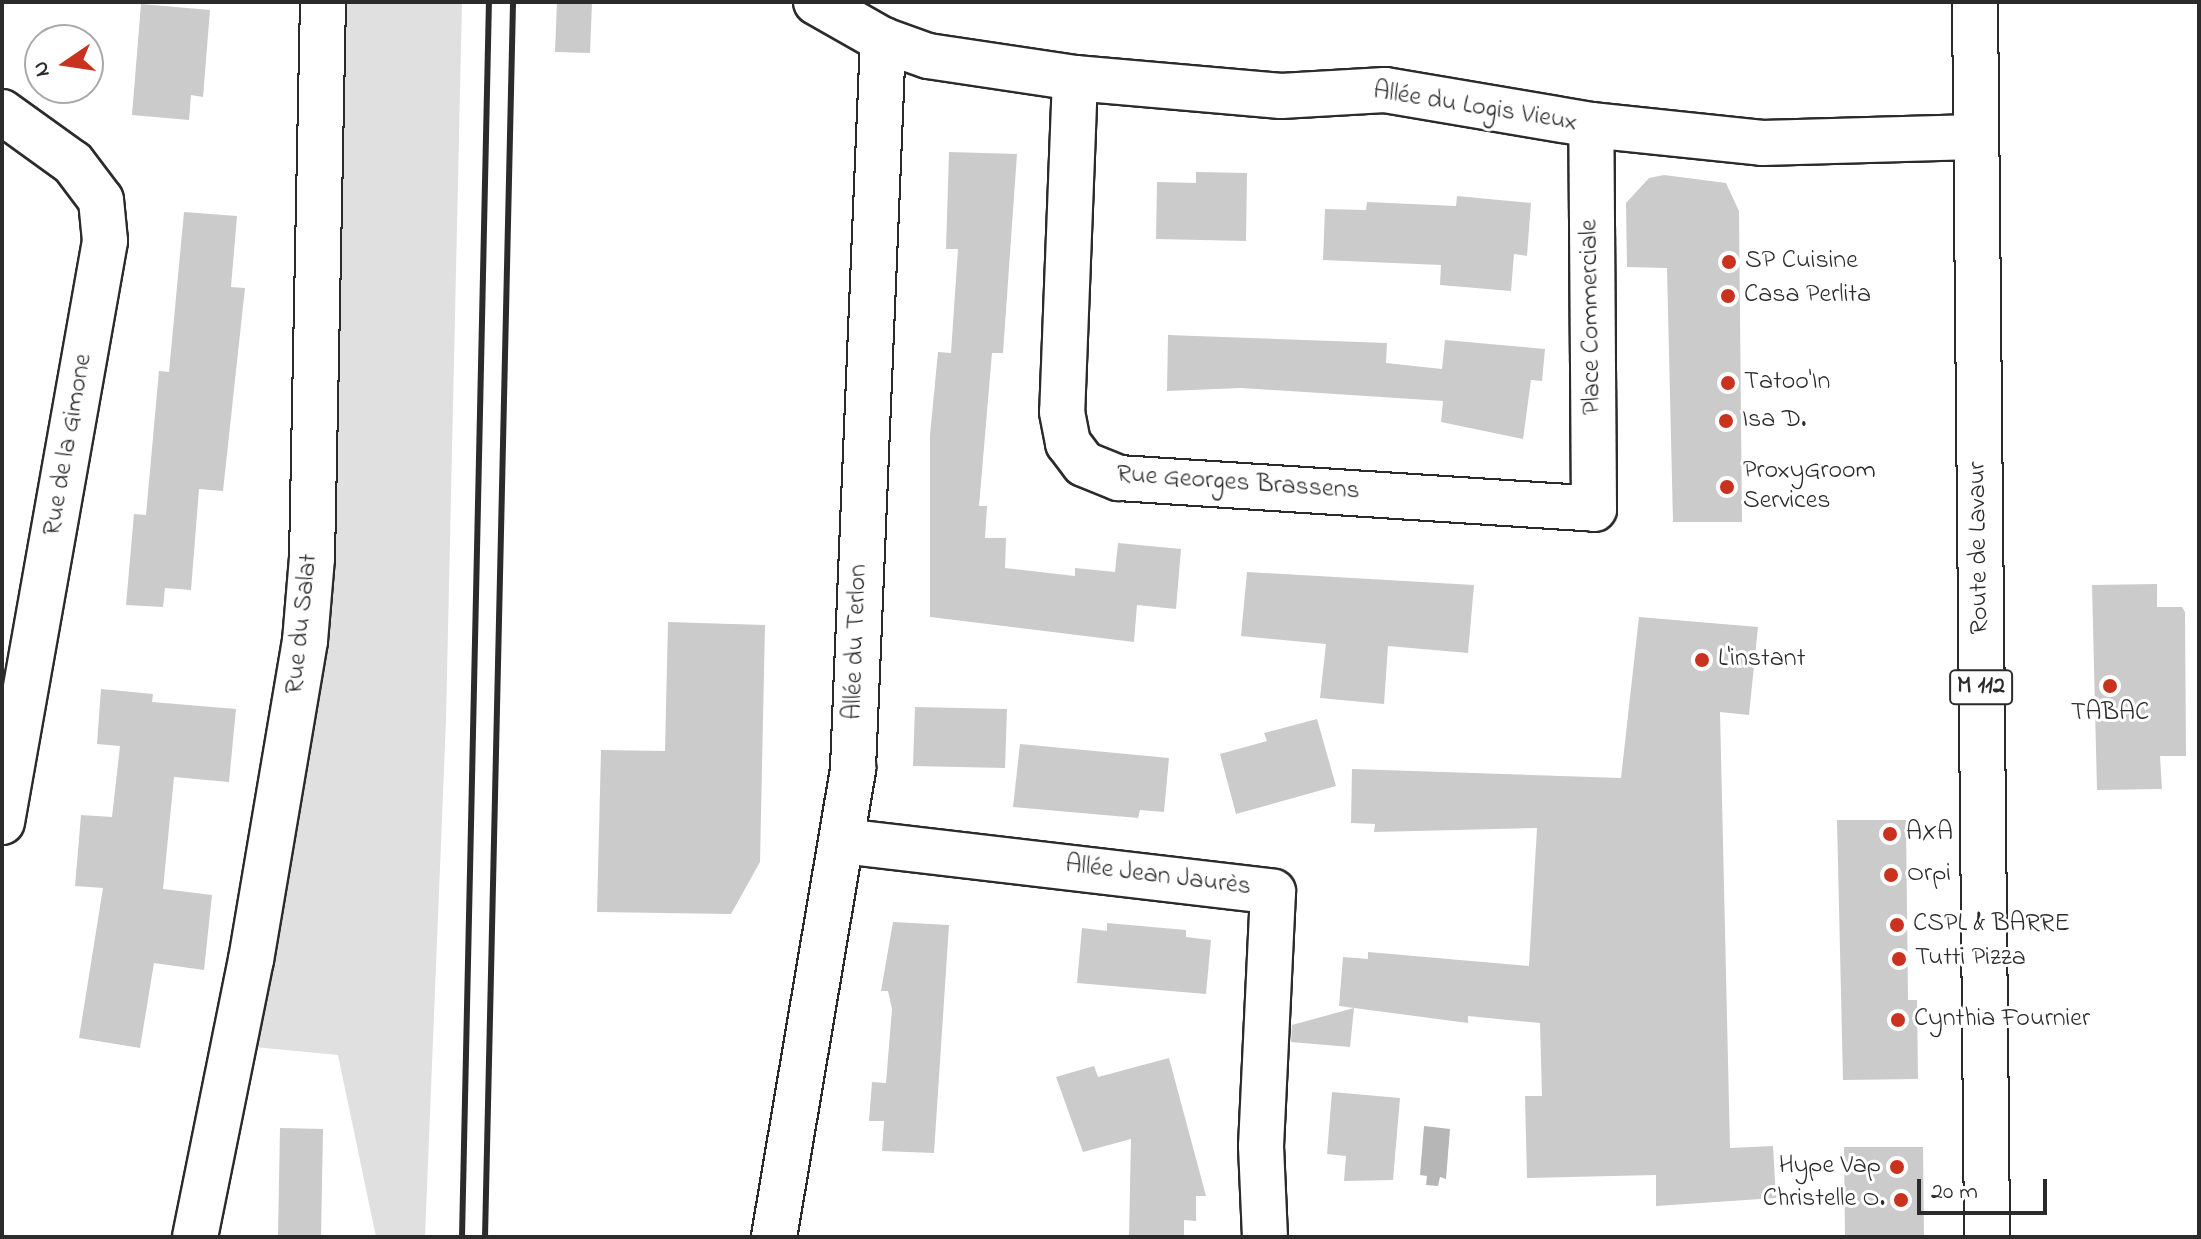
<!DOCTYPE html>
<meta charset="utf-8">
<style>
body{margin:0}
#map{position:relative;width:2201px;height:1239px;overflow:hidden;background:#fff;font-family:"Indie Flower",sans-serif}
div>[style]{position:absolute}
.green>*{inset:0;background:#e0e0e0}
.water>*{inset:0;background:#b6b6b6}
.building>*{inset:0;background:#cbcbcb}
.roads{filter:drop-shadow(2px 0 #2b2b2b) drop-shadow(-2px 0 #2b2b2b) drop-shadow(0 2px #2b2b2b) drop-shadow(0 -2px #2b2b2b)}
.minor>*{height:44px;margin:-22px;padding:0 22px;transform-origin:22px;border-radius:22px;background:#fff}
.primary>*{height:44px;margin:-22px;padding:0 22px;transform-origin:22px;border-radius:22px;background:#fff}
.rail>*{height:6px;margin:-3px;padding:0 3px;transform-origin:3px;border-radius:3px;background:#2b2b2b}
.dots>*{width:22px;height:22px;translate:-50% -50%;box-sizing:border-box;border:4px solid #fff;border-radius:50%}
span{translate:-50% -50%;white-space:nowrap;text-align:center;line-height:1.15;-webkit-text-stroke:6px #fff;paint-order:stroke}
.shield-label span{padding:2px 6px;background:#fff;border:2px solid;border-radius:6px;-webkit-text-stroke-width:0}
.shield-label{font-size:24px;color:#2b2b2b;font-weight:700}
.street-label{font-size:26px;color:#2b2b2b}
.poi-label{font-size:26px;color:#2b2b2b}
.left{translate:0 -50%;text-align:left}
.right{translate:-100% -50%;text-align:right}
.frame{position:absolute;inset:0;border:4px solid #2b2b2b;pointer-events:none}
.north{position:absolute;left:24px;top:24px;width:80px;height:80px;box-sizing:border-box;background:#fff;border:2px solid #aaa;border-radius:50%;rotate:257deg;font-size:22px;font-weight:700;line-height:32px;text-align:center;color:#2b2b2b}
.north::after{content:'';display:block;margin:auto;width:28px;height:36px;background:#c8321e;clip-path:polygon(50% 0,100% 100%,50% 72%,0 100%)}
.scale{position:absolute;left:1917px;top:1179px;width:130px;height:36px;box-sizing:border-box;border:4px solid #2b2b2b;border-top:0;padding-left:10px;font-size:24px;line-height:28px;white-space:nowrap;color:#2b2b2b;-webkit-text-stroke:6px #fff;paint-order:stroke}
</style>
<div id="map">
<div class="green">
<div style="clip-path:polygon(323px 2px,462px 2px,446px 720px,425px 1237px,376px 1237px,338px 1055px,232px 1045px,305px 641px)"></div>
</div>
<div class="water">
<div style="clip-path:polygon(1424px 1126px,1450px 1129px,1446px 1179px,1440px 1177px,1438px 1186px,1426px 1185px,1427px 1176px,1420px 1175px)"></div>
</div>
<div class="building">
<div style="clip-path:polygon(557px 2px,592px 2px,590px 53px,555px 52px)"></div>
<div style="clip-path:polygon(141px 4px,210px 10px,203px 97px,191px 95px,189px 120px,132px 115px)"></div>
<div style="clip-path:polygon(949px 152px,1017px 154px,1003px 353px,992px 353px,979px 506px,987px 506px,985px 538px,1006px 538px,1005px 568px,1075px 576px,1075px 568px,1115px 572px,1118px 543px,1181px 549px,1176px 609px,1137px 605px,1134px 642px,930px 617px,930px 435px,938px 352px,951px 353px,958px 249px,946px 249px)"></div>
<div style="clip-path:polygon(1196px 172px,1247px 173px,1246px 241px,1156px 239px,1157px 182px,1196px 183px)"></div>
<div style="clip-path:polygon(1664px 175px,1726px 183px,1739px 211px,1742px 522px,1673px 522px,1667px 268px,1627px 267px,1626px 203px,1649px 178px)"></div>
<div style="clip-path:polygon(1457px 196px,1531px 203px,1527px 256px,1514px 254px,1511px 291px,1440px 285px,1441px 265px,1323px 260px,1325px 209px,1366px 210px,1367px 202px,1456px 206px)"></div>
<div style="clip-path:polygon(184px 212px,237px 216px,231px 287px,245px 288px,223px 491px,199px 489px,191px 590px,165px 588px,163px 607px,126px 605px,134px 514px,146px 515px,159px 371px,169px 372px)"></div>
<div style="clip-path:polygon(1168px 335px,1387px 343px,1386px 363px,1442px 369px,1445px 340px,1545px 349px,1542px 381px,1531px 380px,1523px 439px,1441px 422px,1443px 401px,1241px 388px,1167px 391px)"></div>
<div style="clip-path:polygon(1247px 572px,1474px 585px,1468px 653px,1388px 646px,1384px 704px,1320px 698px,1326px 644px,1241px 636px)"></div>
<div style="clip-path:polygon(2157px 584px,2157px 607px,2182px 607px,2185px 612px,2186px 756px,2160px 756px,2162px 789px,2097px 790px,2092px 585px)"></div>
<div style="clip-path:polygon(1639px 617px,1758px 627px,1749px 715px,1720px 712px,1730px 1148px,1773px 1146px,1776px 1198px,1656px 1206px,1656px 1175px,1527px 1178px,1525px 1096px,1542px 1096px,1540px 1023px,1468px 1016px,1468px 1023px,1339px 1006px,1343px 957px,1368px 959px,1368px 952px,1529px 966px,1537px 828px,1374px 832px,1375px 824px,1351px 823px,1352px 769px,1621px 778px)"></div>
<div style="clip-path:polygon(668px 622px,765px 625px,760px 862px,731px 914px,597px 912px,601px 750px,665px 751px)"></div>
<div style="clip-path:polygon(101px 689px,153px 694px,152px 702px,236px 709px,229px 782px,174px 777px,163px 889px,212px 895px,204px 970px,154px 963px,140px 1048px,79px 1038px,103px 888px,75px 886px,81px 815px,112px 817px,120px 746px,97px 744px)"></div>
<div style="clip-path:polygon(915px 707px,1007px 709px,1005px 768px,913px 766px)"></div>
<div style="clip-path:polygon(1317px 719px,1336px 786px,1236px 814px,1220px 754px,1267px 741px,1264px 733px)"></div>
<div style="clip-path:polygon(1020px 744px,1169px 758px,1164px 812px,1140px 810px,1138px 818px,1013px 807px)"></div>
<div style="clip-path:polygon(1837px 820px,1906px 820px,1908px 1000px,1917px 1000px,1918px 1079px,1843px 1080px)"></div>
<div style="clip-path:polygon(893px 922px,949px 925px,934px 1153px,882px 1151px,884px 1121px,869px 1121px,872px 1082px,886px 1083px,892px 1009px,888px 991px,881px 991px)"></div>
<div style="clip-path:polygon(1107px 923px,1186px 930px,1186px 937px,1211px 940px,1206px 994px,1077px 983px,1082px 928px,1107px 931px)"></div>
<div style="clip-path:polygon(1354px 1008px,1350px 1047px,1291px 1042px,1292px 1025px)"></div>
<div style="clip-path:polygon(1169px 1058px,1206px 1196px,1196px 1196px,1196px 1221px,1184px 1220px,1184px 1237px,1129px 1237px,1131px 1139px,1083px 1152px,1056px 1077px,1094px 1066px,1098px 1077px)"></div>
<div style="clip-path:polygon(1332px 1092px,1400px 1098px,1393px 1180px,1344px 1181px,1346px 1156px,1327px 1154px)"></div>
<div style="clip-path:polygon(280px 1128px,323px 1129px,321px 1237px,278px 1237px)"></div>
<div style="clip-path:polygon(1844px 1147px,1923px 1147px,1924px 1237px,1845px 1237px)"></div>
</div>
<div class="roads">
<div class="minor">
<div style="left:816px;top:2px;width:77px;rotate:29.6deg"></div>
<div style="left:883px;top:40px;width:48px;rotate:19.6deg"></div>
<div style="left:928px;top:56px;width:149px;rotate:8.5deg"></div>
<div style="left:1075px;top:78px;width:207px;rotate:5deg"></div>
<div style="left:1281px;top:96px;width:104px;rotate:-3.3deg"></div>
<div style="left:1385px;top:90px;width:209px;rotate:9.6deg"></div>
<div style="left:1591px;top:125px;width:172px;rotate:6deg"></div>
<div style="left:1762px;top:143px;width:213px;rotate:-1.6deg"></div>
<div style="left:1075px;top:78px;width:334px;rotate:92.2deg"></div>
<div style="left:1062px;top:412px;width:32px;rotate:79deg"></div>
<div style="left:1068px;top:443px;width:26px;rotate:53deg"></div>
<div style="left:1084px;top:464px;width:38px;rotate:22deg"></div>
<div style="left:1119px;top:478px;width:476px;rotate:3.7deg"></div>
<div style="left:1594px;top:509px;width:384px;rotate:-90.4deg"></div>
<div style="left:2px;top:112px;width:87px;rotate:35.7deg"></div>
<div style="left:73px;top:163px;width:46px;rotate:52.9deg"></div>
<div style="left:101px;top:200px;width:41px;rotate:84.4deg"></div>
<div style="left:105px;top:241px;width:590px;rotate:100.05deg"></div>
<div style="left:842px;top:841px;width:434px;rotate:6.7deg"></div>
<div style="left:1273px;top:892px;width:254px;rotate:92.7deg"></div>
<div style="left:1261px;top:1146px;width:91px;rotate:87.5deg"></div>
<div style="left:195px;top:1237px;width:283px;rotate:-78.6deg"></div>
<div style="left:251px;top:960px;width:324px;rotate:-80.4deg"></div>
<div style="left:305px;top:641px;width:83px;rotate:-85.2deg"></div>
<div style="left:312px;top:558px;width:556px;rotate:-88.87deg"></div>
<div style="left:774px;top:1237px;width:476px;rotate:-80.4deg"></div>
<div style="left:853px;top:768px;width:729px;rotate:-87.64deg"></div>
</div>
<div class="primary">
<div style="left:1975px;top:2px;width:1235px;rotate:89.44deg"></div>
</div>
</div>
<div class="rail">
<div style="left:462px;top:1237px;width:1235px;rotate:-88.75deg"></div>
<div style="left:485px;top:1237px;width:1235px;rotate:-88.7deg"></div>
</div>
<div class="dots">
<div style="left:1729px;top:262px;background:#c8321e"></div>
<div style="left:1728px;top:296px;background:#c8321e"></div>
<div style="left:1728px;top:383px;background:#c8321e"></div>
<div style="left:1726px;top:421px;background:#c8321e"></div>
<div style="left:1727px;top:487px;background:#c8321e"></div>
<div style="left:1702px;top:660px;background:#c8321e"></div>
<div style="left:2110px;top:686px;background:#c8321e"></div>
<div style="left:1890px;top:834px;background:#c8321e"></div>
<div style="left:1891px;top:875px;background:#c8321e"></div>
<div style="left:1897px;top:925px;background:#c8321e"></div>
<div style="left:1899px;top:959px;background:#c8321e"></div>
<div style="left:1898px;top:1020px;background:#c8321e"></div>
<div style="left:1897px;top:1167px;background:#c8321e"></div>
<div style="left:1901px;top:1200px;background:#c8321e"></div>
</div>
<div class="shield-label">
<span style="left:1981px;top:687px">M 112</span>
</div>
<div class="street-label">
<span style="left:1475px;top:108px;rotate:9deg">Allée du Logis Vieux</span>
<span style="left:1592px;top:317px;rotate:-91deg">Place Commerciale</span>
<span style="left:69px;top:445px;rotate:-80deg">Rue de la Gimone</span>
<span style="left:1238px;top:484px;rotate:4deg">Rue Georges Brassens</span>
<span style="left:1980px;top:548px;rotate:-91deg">Route de Lavaur</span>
<span style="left:303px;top:624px;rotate:-84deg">Rue du Salat</span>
<span style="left:857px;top:642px;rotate:-88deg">Allée du Terlon</span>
<span style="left:1158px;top:877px;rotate:7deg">Allée Jean Jaurès</span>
</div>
<div class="poi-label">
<span class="left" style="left:1745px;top:262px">SP Cuisine</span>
<span class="left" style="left:1744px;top:296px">Casa Perlita</span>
<span class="left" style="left:1744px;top:383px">Tatoo'In</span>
<span class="left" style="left:1742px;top:421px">Isa D.</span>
<span class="left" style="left:1743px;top:487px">ProxyGroom<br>Services</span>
<span class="left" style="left:1718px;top:660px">L'instant</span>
<span style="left:2110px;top:714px">TABAC</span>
<span class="left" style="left:1906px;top:834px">AXA</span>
<span class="left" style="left:1907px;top:875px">Orpi</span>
<span class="left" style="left:1913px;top:925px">CSPL &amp; BARRE</span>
<span class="left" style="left:1915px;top:959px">Tutti Pizza</span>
<span class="left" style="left:1914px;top:1020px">Cynthia Fournier</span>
<span class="right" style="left:1881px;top:1167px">Hype Vap</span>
<span class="right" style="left:1885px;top:1200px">Christelle O.</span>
</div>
<div class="frame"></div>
<div class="north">N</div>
<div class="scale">20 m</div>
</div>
